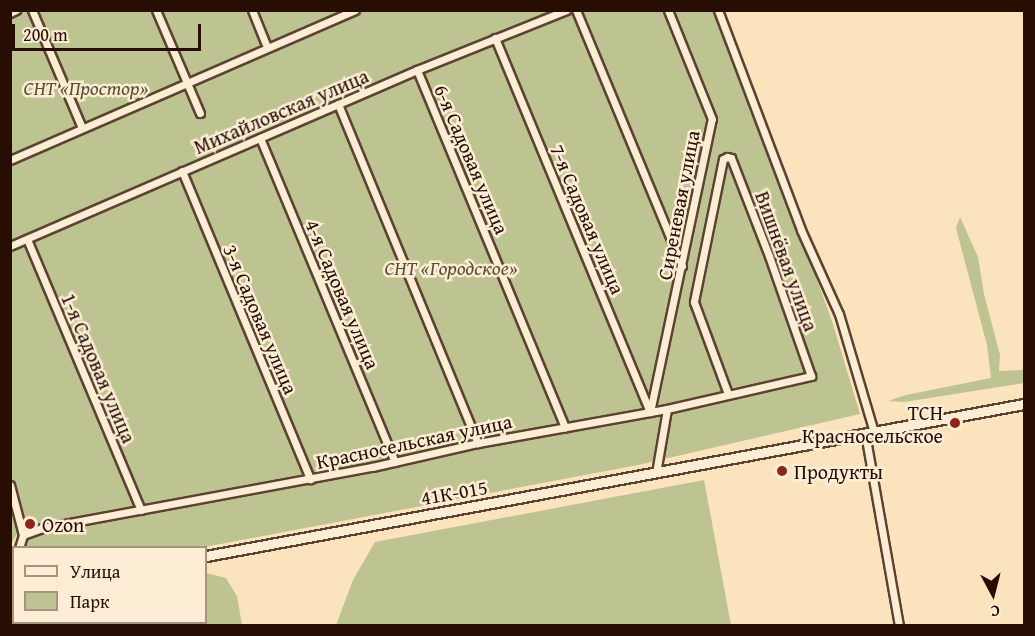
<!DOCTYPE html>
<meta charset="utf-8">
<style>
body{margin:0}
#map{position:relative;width:1035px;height:636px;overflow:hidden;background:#fbe3bd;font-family:"Gentium Book Plus",serif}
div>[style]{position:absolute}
.green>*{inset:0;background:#bdc492}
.roads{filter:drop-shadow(2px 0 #5d4232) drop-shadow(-2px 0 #5d4232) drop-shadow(0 2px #5d4232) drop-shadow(0 -2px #5d4232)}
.minor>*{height:7px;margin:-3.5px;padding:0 3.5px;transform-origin:3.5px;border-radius:3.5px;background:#fcedd4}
.secondary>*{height:9px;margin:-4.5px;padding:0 4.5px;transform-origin:4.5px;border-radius:4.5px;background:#fcedd4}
.dots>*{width:16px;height:16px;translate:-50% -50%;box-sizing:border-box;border:3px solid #fcedd4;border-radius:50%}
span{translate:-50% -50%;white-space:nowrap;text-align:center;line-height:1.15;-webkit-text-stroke:5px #fcedd4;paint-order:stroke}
.park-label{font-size:20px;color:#5c4d35;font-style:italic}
.street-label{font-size:20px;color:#280d03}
.poi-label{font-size:20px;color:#280d03}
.right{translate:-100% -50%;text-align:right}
.left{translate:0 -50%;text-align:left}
.frame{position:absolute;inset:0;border:12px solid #280d03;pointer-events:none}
.legend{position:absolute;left:12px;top:546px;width:195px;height:78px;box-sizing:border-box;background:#fcedd4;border:2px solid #a79380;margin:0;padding:8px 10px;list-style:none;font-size:18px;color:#280d03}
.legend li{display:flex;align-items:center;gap:12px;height:30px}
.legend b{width:30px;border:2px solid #a79380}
.north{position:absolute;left:963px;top:564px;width:60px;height:60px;-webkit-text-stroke:4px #fcedd4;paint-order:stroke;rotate:173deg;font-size:16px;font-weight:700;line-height:24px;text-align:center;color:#280d03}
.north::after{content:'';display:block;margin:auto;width:21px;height:27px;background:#280d03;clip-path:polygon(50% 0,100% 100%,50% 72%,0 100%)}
.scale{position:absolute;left:12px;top:24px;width:189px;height:27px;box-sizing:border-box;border:3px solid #280d03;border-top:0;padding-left:8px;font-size:18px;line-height:21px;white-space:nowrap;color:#280d03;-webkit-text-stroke:4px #fcedd4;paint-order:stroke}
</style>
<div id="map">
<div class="green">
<div style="clip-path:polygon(11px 11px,718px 11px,832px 321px,860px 414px,638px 465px,205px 547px,19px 547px,17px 534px,11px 544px)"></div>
<div style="clip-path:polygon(960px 217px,978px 257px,984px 294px,1000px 355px,999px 371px,1024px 370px,1024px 383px,904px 402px,888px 401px,906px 395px,991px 378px,987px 345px,956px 228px)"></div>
<div style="clip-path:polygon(704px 480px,731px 625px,336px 625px,353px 580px,375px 542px)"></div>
<div style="clip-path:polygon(206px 573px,226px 578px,237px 596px,242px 625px,184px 625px,184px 623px,206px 622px)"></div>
</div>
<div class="roads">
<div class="minor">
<div style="left:32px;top:10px;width:128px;rotate:67deg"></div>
<div style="left:156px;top:10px;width:112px;rotate:66.9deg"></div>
<div style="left:252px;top:10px;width:40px;rotate:68deg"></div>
<div style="left:576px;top:10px;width:277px;rotate:67.5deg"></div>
<div style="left:718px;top:10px;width:235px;rotate:69.3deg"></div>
<div style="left:801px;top:230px;width:92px;rotate:65.7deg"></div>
<div style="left:839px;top:314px;width:123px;rotate:73.5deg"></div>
<div style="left:10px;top:13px;width:7px;rotate:-27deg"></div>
<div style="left:495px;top:38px;width:405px;rotate:67.5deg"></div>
<div style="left:417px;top:70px;width:387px;rotate:67.5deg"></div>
<div style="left:338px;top:104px;width:367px;rotate:67.6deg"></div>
<div style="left:260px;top:138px;width:351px;rotate:67.4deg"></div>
<div style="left:10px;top:160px;width:376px;rotate:-23.5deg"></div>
<div style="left:182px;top:171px;width:334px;rotate:67.4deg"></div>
<div style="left:27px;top:239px;width:294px;rotate:67.2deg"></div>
<div style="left:10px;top:246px;width:443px;rotate:-23.4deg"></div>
<div style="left:417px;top:70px;width:161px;rotate:-21.9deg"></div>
<div style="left:650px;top:412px;width:299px;rotate:-78.1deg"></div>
<div style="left:712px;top:119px;width:118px;rotate:-112deg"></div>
<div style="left:865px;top:433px;width:196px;rotate:80deg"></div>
<div style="left:656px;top:473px;width:65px;rotate:-80.2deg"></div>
<div style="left:10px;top:485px;width:52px;rotate:75.4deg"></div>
<div style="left:23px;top:535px;width:14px;rotate:107deg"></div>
<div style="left:23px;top:535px;width:20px;rotate:-20deg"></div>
<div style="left:42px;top:528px;width:336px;rotate:-10.5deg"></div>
<div style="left:372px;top:467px;width:109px;rotate:-12.8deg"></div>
<div style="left:478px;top:443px;width:192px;rotate:-10.2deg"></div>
<div style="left:667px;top:409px;width:148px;rotate:-12.9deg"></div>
<div style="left:811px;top:376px;width:127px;rotate:-109.3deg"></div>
<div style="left:769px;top:256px;width:105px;rotate:-111.2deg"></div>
<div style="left:731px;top:158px;width:4px;rotate:-166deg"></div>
<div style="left:727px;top:157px;width:4px;rotate:153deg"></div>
<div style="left:723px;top:159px;width:146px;rotate:101.5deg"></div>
<div style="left:694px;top:302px;width:98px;rotate:69.7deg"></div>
<div style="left:10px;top:573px;width:9px;rotate:-63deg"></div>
</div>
<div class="secondary">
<div style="left:206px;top:556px;width:832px;rotate:-10.53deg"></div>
<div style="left:10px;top:591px;width:4px"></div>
</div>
</div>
<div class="dots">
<div style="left:955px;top:423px;background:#8f2418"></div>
<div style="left:782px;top:471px;background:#8f2418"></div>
<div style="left:30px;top:524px;background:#8f2418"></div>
</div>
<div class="park-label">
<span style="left:86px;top:87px">СНТ «Простор»</span>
<span style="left:451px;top:267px">СНТ «Городское»</span>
</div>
<div class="street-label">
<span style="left:281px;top:111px;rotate:-23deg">Михайловская улица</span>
<span style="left:472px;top:159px;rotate:67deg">6-я Садовая улица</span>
<span style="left:678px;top:205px;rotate:-79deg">Сиреневая улица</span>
<span style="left:588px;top:219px;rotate:67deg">7-я Садовая улица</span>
<span style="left:787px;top:261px;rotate:70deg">Вишнёвая улица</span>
<span style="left:343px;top:294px;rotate:67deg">4-я Садовая улица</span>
<span style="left:261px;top:319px;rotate:67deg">3-я Садовая улица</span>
<span style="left:99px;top:368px;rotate:67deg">1-я Садовая улица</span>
<span style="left:414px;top:441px;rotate:-12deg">Красносельская улица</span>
<span style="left:454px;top:492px;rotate:-10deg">41К-015</span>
</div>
<div class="poi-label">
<span class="right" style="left:943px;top:424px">ТСН<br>Красносельское</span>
<span class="left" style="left:794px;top:471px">Продукты</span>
<span class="left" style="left:42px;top:524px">Ozon</span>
</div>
<div class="frame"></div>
<ul class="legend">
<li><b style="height:8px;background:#fcedd4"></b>Улица</li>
<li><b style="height:16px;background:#bdc492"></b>Парк</li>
</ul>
<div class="north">С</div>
<div class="scale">200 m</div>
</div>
